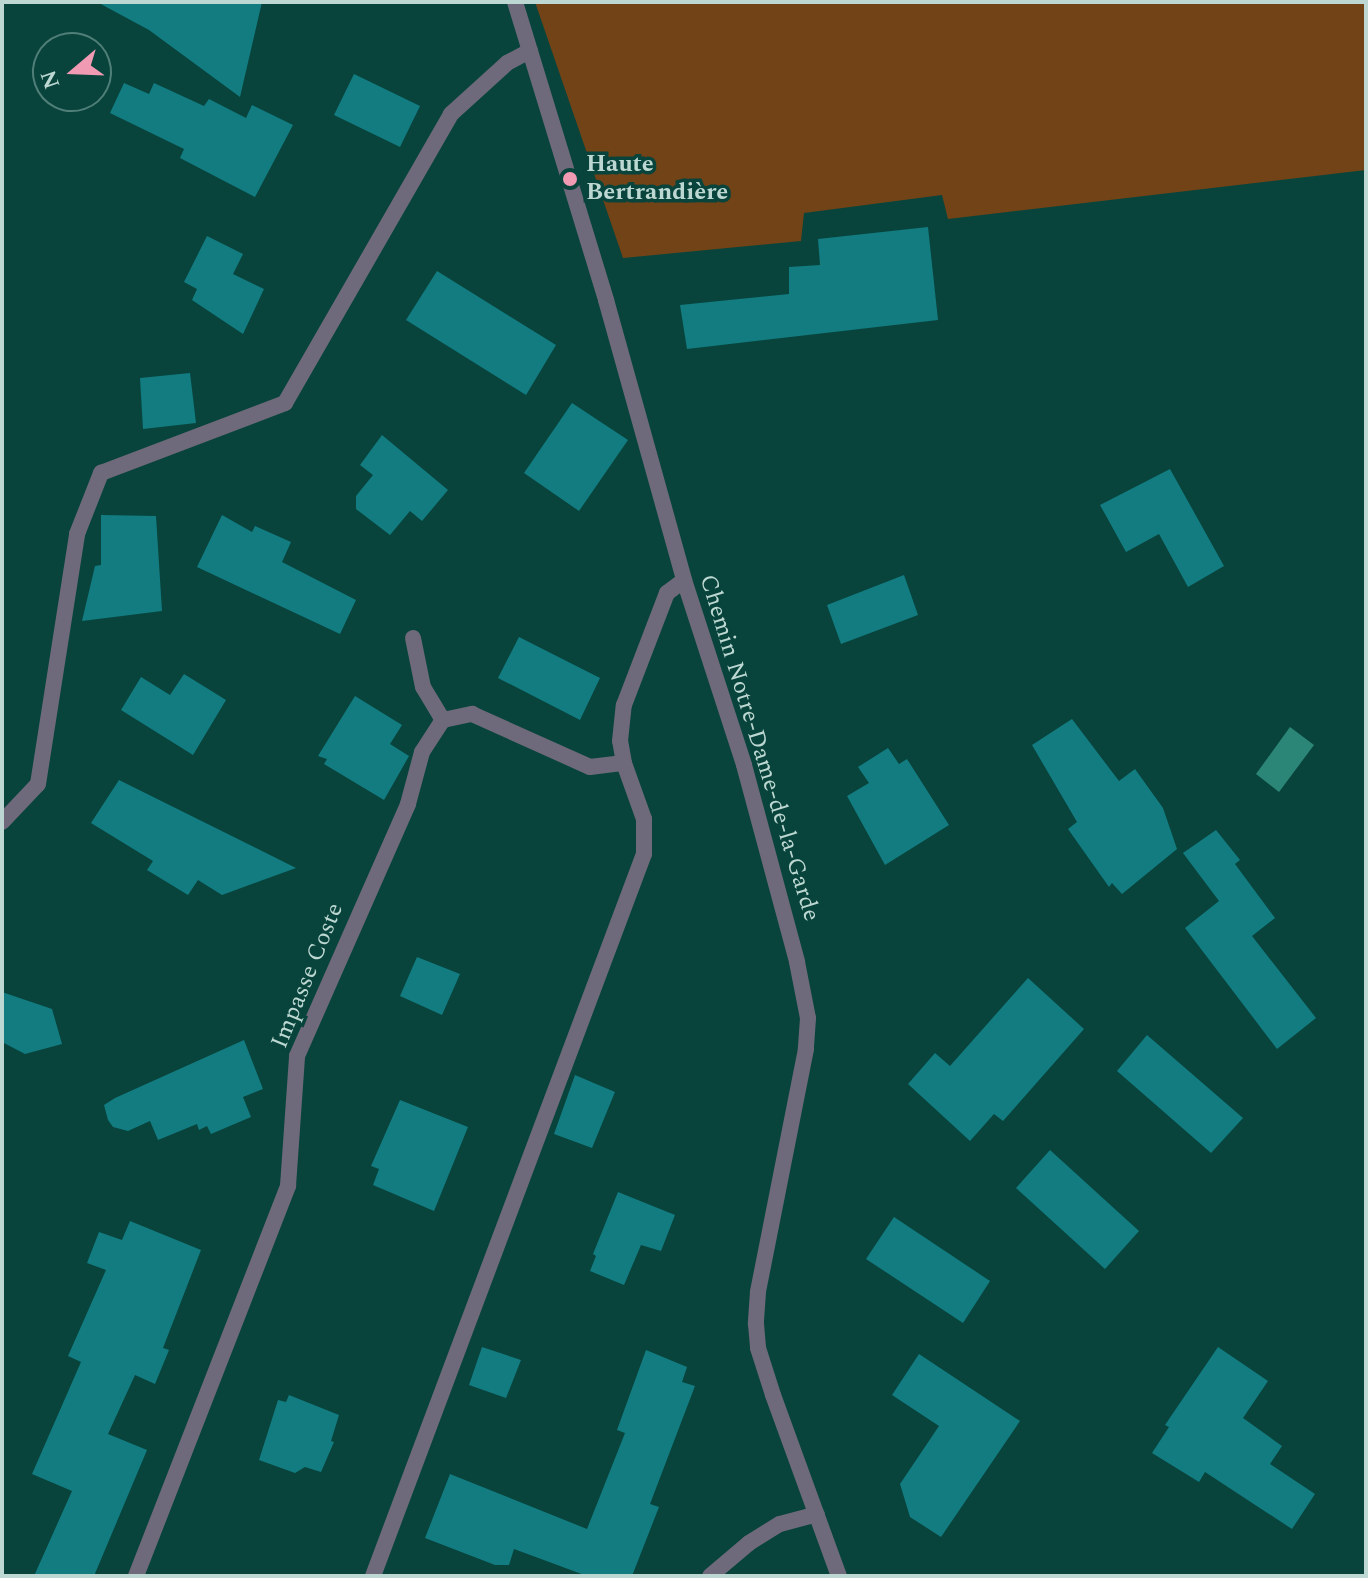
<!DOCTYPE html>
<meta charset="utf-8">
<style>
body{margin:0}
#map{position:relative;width:1368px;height:1578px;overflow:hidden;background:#08443c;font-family:Spectral,serif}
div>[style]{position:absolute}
.green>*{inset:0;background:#724316}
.water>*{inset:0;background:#2c8678}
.building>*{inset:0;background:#127c81}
.street>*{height:16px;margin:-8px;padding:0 8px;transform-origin:8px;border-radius:8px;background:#6f6a7b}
.dots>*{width:22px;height:22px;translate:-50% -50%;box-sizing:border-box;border:4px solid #08443c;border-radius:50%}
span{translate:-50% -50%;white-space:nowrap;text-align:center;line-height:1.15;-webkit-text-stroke:7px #08443c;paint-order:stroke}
.poi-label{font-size:24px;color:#bdd8d2;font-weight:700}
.left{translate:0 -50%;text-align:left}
.street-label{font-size:24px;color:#bdd8d2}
.frame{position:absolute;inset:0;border:4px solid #bdd8d2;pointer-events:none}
.north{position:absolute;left:32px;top:32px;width:80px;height:80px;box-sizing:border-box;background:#08443c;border:2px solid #507f78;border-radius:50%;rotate:251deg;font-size:22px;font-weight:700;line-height:32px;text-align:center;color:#bdd8d2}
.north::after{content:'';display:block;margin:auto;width:28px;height:36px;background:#f19ab4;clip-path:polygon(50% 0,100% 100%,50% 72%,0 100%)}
</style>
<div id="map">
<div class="green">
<div style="clip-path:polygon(535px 2px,1366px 2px,1366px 170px,948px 219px,942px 195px,804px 213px,801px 241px,623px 258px)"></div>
</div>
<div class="water">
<div style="clip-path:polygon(1290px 727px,1314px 745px,1279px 792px,1256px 774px)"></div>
</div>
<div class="building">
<div style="clip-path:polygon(97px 2px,262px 2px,240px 97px,149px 30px)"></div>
<div style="clip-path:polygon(354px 74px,420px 106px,400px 147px,334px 115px)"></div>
<div style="clip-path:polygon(124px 83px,149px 94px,154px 83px,204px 106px,209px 99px,246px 118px,252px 105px,293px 125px,255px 197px,180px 158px,184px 149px,110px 113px)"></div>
<div style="clip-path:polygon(928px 227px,938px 320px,687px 349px,680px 305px,789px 294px,789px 267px,820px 265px,818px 239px)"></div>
<div style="clip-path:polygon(207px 236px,243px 254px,233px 274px,264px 289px,243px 334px,192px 300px,197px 289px,184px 282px)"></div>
<div style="clip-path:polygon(437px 271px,556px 345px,526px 395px,406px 320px)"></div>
<div style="clip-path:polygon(190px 373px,196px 423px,143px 429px,140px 378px)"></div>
<div style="clip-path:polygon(572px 403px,628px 440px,579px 511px,524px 473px)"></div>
<div style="clip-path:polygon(382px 435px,448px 490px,422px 521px,410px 511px,390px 535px,356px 509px,356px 496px,373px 475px,360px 465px)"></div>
<div style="clip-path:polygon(1170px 469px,1224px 566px,1188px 587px,1159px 534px,1126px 552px,1100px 505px)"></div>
<div style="clip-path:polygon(101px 515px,156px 516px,162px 611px,82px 621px,95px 566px,101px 565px)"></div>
<div style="clip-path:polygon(222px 515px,252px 532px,255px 526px,291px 542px,282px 562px,356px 600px,340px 634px,197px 567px)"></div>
<div style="clip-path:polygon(904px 575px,918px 615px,841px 644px,827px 605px)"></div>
<div style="clip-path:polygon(519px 637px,600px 678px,580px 720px,498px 678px)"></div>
<div style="clip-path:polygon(184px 674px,226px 700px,193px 755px,121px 710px,141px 677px,170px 695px)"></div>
<div style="clip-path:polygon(355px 696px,402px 725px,390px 744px,409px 756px,384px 800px,324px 764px,327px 759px,318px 756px)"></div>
<div style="clip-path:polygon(1072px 719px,1119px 781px,1135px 769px,1163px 808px,1177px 849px,1122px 894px,1112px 883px,1109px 887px,1068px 829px,1077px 822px,1032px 745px)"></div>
<div style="clip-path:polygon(888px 748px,899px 764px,907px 759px,949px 825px,885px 865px,847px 796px,869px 783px,858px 767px)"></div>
<div style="clip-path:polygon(119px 780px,296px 868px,222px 895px,198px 880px,188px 895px,147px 870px,153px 861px,91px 823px)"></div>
<div style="clip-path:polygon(1216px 830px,1240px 860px,1235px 864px,1275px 918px,1252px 936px,1316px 1018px,1277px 1049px,1185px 928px,1219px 901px,1183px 853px)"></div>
<div style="clip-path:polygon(417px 957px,460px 974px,442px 1015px,400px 996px)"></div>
<div style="clip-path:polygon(1028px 978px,1084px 1029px,1003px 1121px,994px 1114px,970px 1141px,908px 1084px,935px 1053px,950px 1066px)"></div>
<div style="clip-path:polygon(2px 992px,52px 1009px,62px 1044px,25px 1054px,2px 1042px)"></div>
<div style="clip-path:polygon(1147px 1035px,1243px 1118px,1211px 1153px,1117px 1071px)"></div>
<div style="clip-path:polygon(244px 1040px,263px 1089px,243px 1097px,251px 1117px,211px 1134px,207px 1126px,199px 1130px,197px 1124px,158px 1140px,150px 1121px,128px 1131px,113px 1127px,108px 1120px,104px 1105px,115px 1098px)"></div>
<div style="clip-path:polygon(575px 1075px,615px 1092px,592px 1148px,554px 1134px)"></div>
<div style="clip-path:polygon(400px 1100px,468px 1127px,434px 1211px,373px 1185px,379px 1169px,371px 1166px)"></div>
<div style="clip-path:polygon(1050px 1150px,1139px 1231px,1105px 1269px,1016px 1188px)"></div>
<div style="clip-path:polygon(618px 1192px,675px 1215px,661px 1251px,641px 1245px,624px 1285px,590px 1271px,596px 1256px,593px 1254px)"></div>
<div style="clip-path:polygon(894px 1217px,990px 1281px,963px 1323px,866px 1259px)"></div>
<div style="clip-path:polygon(130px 1221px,201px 1250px,163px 1348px,169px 1350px,155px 1384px,135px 1375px,108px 1434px,147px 1450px,94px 1576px,34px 1576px,72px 1491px,32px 1474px,81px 1362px,68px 1356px,106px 1270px,87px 1263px,99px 1232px,122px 1240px)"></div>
<div style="clip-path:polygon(482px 1347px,521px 1360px,506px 1398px,469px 1385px)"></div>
<div style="clip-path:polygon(1218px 1347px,1268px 1381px,1243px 1418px,1282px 1446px,1270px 1464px,1315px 1494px,1292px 1529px,1205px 1472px,1199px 1482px,1152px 1453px,1169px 1427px,1165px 1425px)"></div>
<div style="clip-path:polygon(646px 1350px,687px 1367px,682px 1382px,695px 1386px,650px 1504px,659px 1507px,632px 1576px,587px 1576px,514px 1549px,509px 1565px,495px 1565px,425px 1538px,450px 1474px,587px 1529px,625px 1433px,617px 1430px)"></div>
<div style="clip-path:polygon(919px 1354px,1020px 1421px,941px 1537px,910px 1517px,900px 1484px,939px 1426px,892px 1395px)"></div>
<div style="clip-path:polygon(289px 1395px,339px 1415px,331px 1441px,334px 1442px,321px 1472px,305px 1467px,295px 1473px,259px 1460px,278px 1400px,286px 1402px)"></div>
</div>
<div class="street">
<div style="left:515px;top:2px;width:312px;rotate:73deg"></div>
<div style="left:606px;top:300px;width:291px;rotate:74.4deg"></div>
<div style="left:684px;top:580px;width:194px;rotate:72deg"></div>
<div style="left:744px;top:765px;width:204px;rotate:74.9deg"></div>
<div style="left:797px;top:962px;width:57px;rotate:78.9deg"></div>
<div style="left:808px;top:1018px;width:31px;rotate:94deg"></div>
<div style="left:806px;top:1049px;width:248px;rotate:101.2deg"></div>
<div style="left:758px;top:1292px;width:32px;rotate:94deg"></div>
<div style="left:756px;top:1324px;width:24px;rotate:85deg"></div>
<div style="left:758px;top:1348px;width:49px;rotate:72.3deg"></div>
<div style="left:773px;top:1395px;width:193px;rotate:70deg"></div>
<div style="left:413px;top:638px;width:50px;rotate:78.5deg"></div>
<div style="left:423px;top:687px;width:39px;rotate:59deg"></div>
<div style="left:2px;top:822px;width:52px;rotate:-46.5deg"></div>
<div style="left:38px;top:784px;width:253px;rotate:-81.1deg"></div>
<div style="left:77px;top:534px;width:66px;rotate:-68.5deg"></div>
<div style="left:101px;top:473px;width:197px;rotate:-20.8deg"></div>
<div style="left:285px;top:403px;width:333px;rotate:-60.1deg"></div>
<div style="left:451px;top:114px;width:76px;rotate:-42.3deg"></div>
<div style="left:507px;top:63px;width:26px;rotate:-28deg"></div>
<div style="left:136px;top:1576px;width:419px;rotate:-68.7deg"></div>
<div style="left:288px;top:1186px;width:130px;rotate:-86deg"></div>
<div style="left:297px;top:1056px;width:275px;rotate:-66.2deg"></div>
<div style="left:408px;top:804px;width:54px;rotate:-74.9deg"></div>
<div style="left:422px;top:752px;width:38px;rotate:-57deg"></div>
<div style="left:443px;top:720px;width:30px;rotate:-12deg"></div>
<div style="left:472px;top:714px;width:129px;rotate:24.2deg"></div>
<div style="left:590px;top:767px;width:34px;rotate:-7deg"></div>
<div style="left:373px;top:1576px;width:771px;rotate:-69.43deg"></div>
<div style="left:644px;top:854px;width:35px;rotate:-90deg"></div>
<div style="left:644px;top:819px;width:59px;rotate:-109.7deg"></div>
<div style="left:624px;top:763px;width:22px;rotate:-100deg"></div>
<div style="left:620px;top:741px;width:36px;rotate:-84deg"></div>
<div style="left:624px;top:705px;width:120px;rotate:-69deg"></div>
<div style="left:667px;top:593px;width:21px;rotate:-37deg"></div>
<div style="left:710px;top:1576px;width:51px;rotate:-40.2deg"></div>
<div style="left:749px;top:1543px;width:36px;rotate:-32deg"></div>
<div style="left:780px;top:1524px;width:38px;rotate:-15deg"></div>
</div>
<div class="dots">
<div style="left:570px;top:179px;background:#f19ab4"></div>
</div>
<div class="poi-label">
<span class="left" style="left:586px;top:179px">Haute<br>Bertrandière</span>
</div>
<div class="street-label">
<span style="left:759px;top:748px;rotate:73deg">Chemin Notre-Dame-de-la-Garde</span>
<span style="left:308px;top:976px;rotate:-68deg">Impasse Coste</span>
</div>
<div class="frame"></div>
<div class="north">N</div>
</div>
